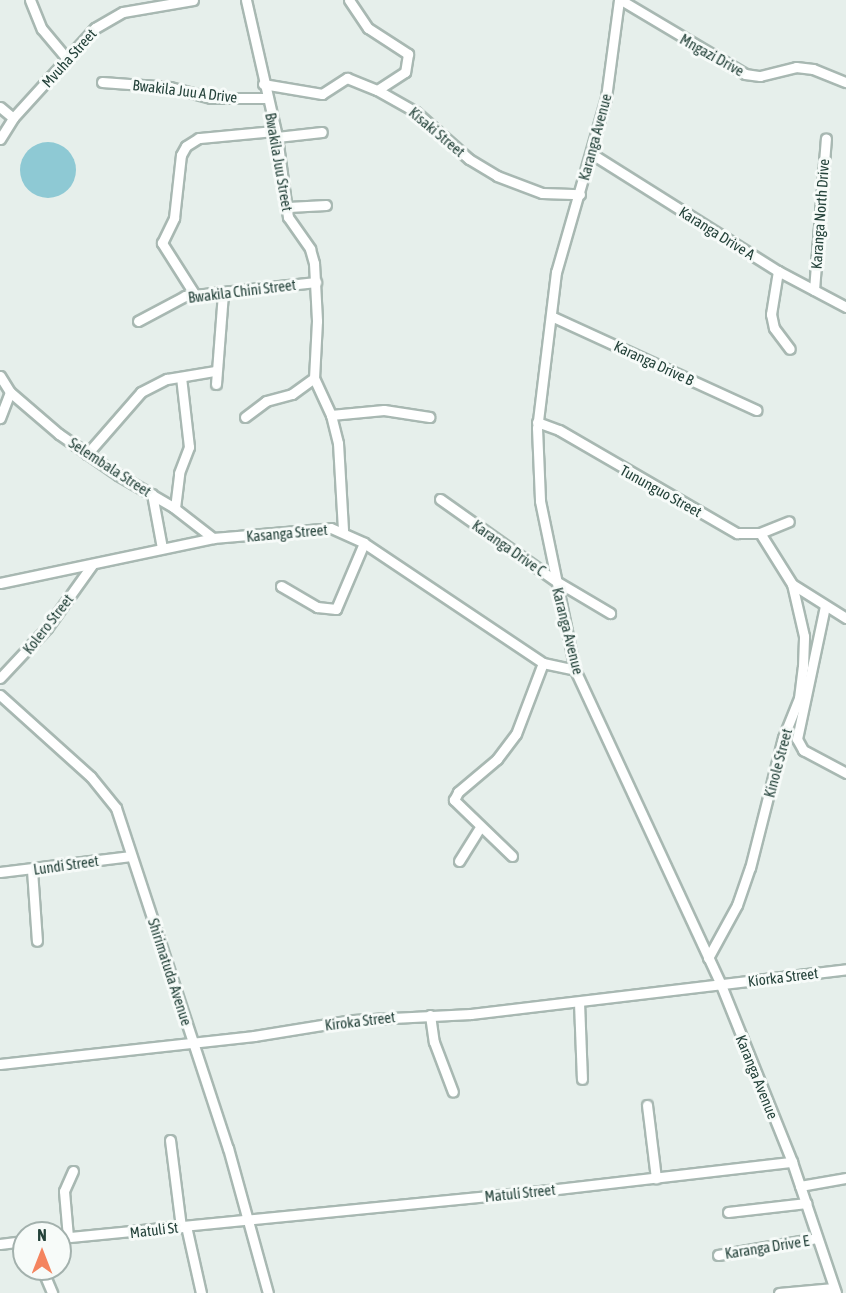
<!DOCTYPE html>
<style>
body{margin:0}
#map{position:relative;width:846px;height:1293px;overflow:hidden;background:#e6efeb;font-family:"Asap Condensed",sans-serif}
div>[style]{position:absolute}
.water>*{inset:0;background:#8ec9d4}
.round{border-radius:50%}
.roads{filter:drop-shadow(2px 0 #a8b8b2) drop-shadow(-2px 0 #a8b8b2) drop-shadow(0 2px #a8b8b2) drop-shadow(0 -2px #a8b8b2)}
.minor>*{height:9px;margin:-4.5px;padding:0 4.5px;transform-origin:4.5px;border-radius:4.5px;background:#fff}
span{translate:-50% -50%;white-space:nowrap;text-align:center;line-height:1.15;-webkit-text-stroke:6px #f7fbf9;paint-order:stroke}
.street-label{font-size:15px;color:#24423a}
.north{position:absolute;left:12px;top:1221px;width:60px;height:60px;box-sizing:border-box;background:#f7fbf9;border:2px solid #a3b1ad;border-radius:50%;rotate:0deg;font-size:16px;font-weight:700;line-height:24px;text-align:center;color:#24423a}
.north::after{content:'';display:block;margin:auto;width:21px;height:27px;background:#f4845f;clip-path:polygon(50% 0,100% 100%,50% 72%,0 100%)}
</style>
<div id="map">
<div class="water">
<div class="round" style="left:20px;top:142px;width:56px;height:56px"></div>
</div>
<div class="roads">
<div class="minor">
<div style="left:30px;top:0;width:31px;rotate:68deg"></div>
<div style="left:42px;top:29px;width:40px;rotate:50deg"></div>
<div style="left:246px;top:0;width:140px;rotate:77.2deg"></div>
<div style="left:277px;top:137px;width:81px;rotate:82.2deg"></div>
<div style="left:288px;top:217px;width:39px;rotate:55deg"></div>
<div style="left:310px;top:249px;width:15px;rotate:74deg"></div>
<div style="left:314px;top:263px;width:58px;rotate:87deg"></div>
<div style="left:317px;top:321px;width:57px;rotate:93deg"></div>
<div style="left:314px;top:378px;width:41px;rotate:65.3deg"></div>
<div style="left:331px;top:415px;width:29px;rotate:76deg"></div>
<div style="left:338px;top:443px;width:87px;rotate:86.7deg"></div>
<div style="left:349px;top:0;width:34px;rotate:56deg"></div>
<div style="left:368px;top:28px;width:48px;rotate:33deg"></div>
<div style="left:408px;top:54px;width:18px;rotate:99deg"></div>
<div style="left:405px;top:72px;width:33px;rotate:147deg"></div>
<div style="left:619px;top:0;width:99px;rotate:97.6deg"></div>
<div style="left:606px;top:98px;width:181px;rotate:106deg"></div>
<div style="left:556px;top:272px;width:157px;rotate:96.9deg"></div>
<div style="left:537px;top:428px;width:73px;rotate:87.6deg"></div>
<div style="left:540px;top:501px;width:173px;rotate:78.3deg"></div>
<div style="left:575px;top:670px;width:347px;rotate:65.1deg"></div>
<div style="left:721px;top:985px;width:191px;rotate:68.1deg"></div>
<div style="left:792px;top:1162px;width:138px;rotate:71.4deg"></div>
<div style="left:621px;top:0;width:144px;rotate:30.8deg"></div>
<div style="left:745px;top:74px;width:15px;rotate:8deg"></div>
<div style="left:760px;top:76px;width:37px;rotate:-14deg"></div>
<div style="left:796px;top:67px;width:17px;rotate:7deg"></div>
<div style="left:813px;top:69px;width:35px;rotate:22deg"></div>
<div style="left:102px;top:82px;width:68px;rotate:4.2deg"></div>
<div style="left:170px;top:87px;width:42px;rotate:15deg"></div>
<div style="left:211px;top:98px;width:56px"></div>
<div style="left:263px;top:84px;width:60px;rotate:9.6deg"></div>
<div style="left:322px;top:94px;width:30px;rotate:-33deg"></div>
<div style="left:347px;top:78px;width:32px;rotate:22deg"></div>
<div style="left:377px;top:90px;width:45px;rotate:29.4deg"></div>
<div style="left:416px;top:112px;width:71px;rotate:41.6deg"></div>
<div style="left:469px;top:159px;width:33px;rotate:31deg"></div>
<div style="left:497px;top:176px;width:48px;rotate:20.7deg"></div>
<div style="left:542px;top:193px;width:38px;rotate:2deg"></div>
<div style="left:0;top:107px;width:17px;rotate:40deg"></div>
<div style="left:277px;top:137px;width:45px;rotate:-6.3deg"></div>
<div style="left:0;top:139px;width:25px;rotate:-58deg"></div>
<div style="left:13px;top:118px;width:122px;rotate:-47.7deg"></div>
<div style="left:95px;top:28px;width:32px;rotate:-30deg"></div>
<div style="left:123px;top:12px;width:71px;rotate:-9.7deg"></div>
<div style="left:592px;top:154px;width:220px;rotate:32.2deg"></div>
<div style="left:778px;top:271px;width:77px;rotate:27.9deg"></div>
<div style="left:288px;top:207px;width:38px;rotate:-3deg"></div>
<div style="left:778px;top:271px;width:44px;rotate:99.2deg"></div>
<div style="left:771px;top:314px;width:14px;rotate:78deg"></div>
<div style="left:774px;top:328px;width:26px;rotate:53deg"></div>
<div style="left:814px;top:290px;width:152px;rotate:-85.5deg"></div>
<div style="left:195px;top:295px;width:62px;rotate:-122.4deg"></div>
<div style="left:162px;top:243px;width:28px;rotate:-64deg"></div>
<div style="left:174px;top:218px;width:63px;rotate:-83.7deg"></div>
<div style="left:181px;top:155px;width:10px;rotate:-61deg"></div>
<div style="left:186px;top:146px;width:15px;rotate:-32deg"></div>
<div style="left:199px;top:138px;width:76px;rotate:-5.3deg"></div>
<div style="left:551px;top:316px;width:226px;rotate:24.6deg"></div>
<div style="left:138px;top:321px;width:53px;rotate:-28deg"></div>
<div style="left:185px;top:296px;width:132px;rotate:-6.1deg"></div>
<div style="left:0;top:376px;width:19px;rotate:58deg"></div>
<div style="left:10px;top:392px;width:28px;rotate:111deg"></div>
<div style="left:216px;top:384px;width:92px;rotate:-85.6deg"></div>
<div style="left:10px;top:392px;width:65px;rotate:40.6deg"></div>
<div style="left:59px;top:434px;width:72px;rotate:34.8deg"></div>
<div style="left:118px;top:475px;width:64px;rotate:30.2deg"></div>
<div style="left:173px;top:507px;width:51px;rotate:37.8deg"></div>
<div style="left:331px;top:415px;width:53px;rotate:-5.4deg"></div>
<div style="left:384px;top:410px;width:46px;rotate:8.8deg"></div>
<div style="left:245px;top:417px;width:26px;rotate:-37deg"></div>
<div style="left:266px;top:401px;width:27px;rotate:-15deg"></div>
<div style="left:292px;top:394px;width:27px;rotate:-36deg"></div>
<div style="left:537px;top:422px;width:23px;rotate:20deg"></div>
<div style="left:559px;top:430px;width:206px;rotate:30.1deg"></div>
<div style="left:737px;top:533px;width:23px"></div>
<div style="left:760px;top:533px;width:31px;rotate:-22deg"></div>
<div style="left:87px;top:454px;width:82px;rotate:-48.9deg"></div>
<div style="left:141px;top:392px;width:29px;rotate:-27deg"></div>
<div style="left:167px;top:379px;width:49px;rotate:-9.5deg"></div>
<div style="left:152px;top:494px;width:55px;rotate:79.5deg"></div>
<div style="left:440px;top:499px;width:142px;rotate:35.3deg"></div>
<div style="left:556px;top:581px;width:63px;rotate:30.7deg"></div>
<div style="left:175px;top:508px;width:35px;rotate:-83deg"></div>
<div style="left:179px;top:473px;width:28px;rotate:-69deg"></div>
<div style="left:189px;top:447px;width:70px;rotate:-96.5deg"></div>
<div style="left:0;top:583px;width:218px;rotate:-11.9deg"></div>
<div style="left:213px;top:538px;width:118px;rotate:-4.8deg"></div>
<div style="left:331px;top:528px;width:36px;rotate:24deg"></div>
<div style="left:364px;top:543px;width:216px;rotate:33.8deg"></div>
<div style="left:543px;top:663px;width:33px;rotate:12deg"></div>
<div style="left:792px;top:584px;width:64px;rotate:32.2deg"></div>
<div style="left:281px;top:586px;width:42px;rotate:30.3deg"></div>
<div style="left:317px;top:607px;width:19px;rotate:6deg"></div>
<div style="left:336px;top:609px;width:72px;rotate:-67deg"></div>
<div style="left:825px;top:606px;width:136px;rotate:101.9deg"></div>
<div style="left:797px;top:739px;width:13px;rotate:61deg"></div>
<div style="left:803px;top:750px;width:49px;rotate:28.1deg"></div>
<div style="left:0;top:678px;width:69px;rotate:-46.8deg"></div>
<div style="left:47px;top:628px;width:77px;rotate:-54.5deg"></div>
<div style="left:0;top:695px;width:122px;rotate:42deg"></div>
<div style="left:91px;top:777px;width:40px;rotate:51deg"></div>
<div style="left:116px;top:808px;width:358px;rotate:71.8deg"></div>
<div style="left:228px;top:1148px;width:150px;rotate:74.6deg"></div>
<div style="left:512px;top:856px;width:81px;rotate:-136deg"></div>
<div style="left:454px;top:800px;width:9px;rotate:-63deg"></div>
<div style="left:458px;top:792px;width:51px;rotate:-40.2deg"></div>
<div style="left:497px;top:759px;width:31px;rotate:-53deg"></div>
<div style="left:516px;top:734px;width:76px;rotate:-69.2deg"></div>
<div style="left:459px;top:861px;width:39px;rotate:-58deg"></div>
<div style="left:32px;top:870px;width:71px;rotate:86deg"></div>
<div style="left:0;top:872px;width:132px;rotate:-7deg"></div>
<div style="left:708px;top:958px;width:60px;rotate:-61.3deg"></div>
<div style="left:737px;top:905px;width:39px;rotate:-71deg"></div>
<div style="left:750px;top:868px;width:134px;rotate:-75.8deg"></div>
<div style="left:783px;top:738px;width:43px;rotate:-68.2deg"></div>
<div style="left:799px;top:698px;width:31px;rotate:-83deg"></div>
<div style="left:803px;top:667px;width:31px;rotate:-88deg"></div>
<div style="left:804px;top:636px;width:53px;rotate:-103deg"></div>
<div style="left:792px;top:584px;width:60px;rotate:-122.1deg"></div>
<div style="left:579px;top:1002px;width:77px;rotate:87.8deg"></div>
<div style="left:430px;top:1015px;width:27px;rotate:82deg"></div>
<div style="left:434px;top:1042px;width:53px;rotate:69.2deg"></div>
<div style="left:0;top:1064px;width:256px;rotate:-6.3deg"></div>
<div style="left:254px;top:1036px;width:100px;rotate:-9.2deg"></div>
<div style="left:353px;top:1020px;width:118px;rotate:-2.9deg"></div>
<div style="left:471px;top:1014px;width:378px;rotate:-6.8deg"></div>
<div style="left:647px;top:1105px;width:74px;rotate:83deg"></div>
<div style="left:170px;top:1140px;width:88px;rotate:82.8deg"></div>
<div style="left:800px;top:1186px;width:47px;rotate:-9.9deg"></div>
<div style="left:728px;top:1212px;width:79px;rotate:-6.6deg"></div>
<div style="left:186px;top:1226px;width:69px;rotate:77.4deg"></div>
<div style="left:68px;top:1237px;width:46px;rotate:-95deg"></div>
<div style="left:64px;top:1191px;width:22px;rotate:-66deg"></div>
<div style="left:60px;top:1238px;width:465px;rotate:-5.6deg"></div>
<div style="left:523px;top:1193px;width:271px;rotate:-6.6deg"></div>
<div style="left:0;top:1244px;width:24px;rotate:-7deg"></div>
<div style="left:718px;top:1255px;width:100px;rotate:-9.7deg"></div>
<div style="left:42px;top:1269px;width:26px;rotate:67deg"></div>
<div style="left:779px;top:1293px;width:55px;rotate:-5.2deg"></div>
</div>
</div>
<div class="street-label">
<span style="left:712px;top:55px;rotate:29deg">Mngazi Drive</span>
<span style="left:69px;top:58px;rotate:-48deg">Mvuha Street</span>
<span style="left:185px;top:91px;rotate:7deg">Bwakila Juu A Drive</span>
<span style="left:437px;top:132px;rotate:40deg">Kisaki Street</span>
<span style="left:595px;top:137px;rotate:-75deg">Karanga Avenue</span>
<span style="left:279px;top:162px;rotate:80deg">Bwakila Juu Street</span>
<span style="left:820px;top:214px;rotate:-86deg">Karanga North Drive</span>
<span style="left:717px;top:233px;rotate:32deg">Karanga Drive A</span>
<span style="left:242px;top:291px;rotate:-7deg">Bwakila Chini Street</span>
<span style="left:654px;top:363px;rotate:25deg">Karanga Drive B</span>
<span style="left:110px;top:467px;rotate:33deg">Selembala Street</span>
<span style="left:661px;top:491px;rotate:29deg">Tununguo Street</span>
<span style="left:287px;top:533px;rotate:-5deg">Kasanga Street</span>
<span style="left:509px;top:548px;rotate:35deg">Karanga Drive C</span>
<span style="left:48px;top:624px;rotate:-52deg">Kolero Street</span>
<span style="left:568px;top:631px;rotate:76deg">Karanga Avenue</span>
<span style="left:778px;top:763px;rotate:-75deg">Kinole Street</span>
<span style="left:66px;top:865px;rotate:-8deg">Lundi Street</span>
<span style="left:170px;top:972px;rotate:72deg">Shirimatuda Avenue</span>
<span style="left:783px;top:977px;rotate:-7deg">Kiorka Street</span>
<span style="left:360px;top:1021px;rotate:-7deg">Kiroka Street</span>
<span style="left:757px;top:1077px;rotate:68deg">Karanga Avenue</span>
<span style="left:520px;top:1193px;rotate:-6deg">Matuli Street</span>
<span style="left:154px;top:1230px;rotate:-7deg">Matuli St</span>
<span style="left:767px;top:1247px;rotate:-9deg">Karanga Drive E</span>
</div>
<div class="north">N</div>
</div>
